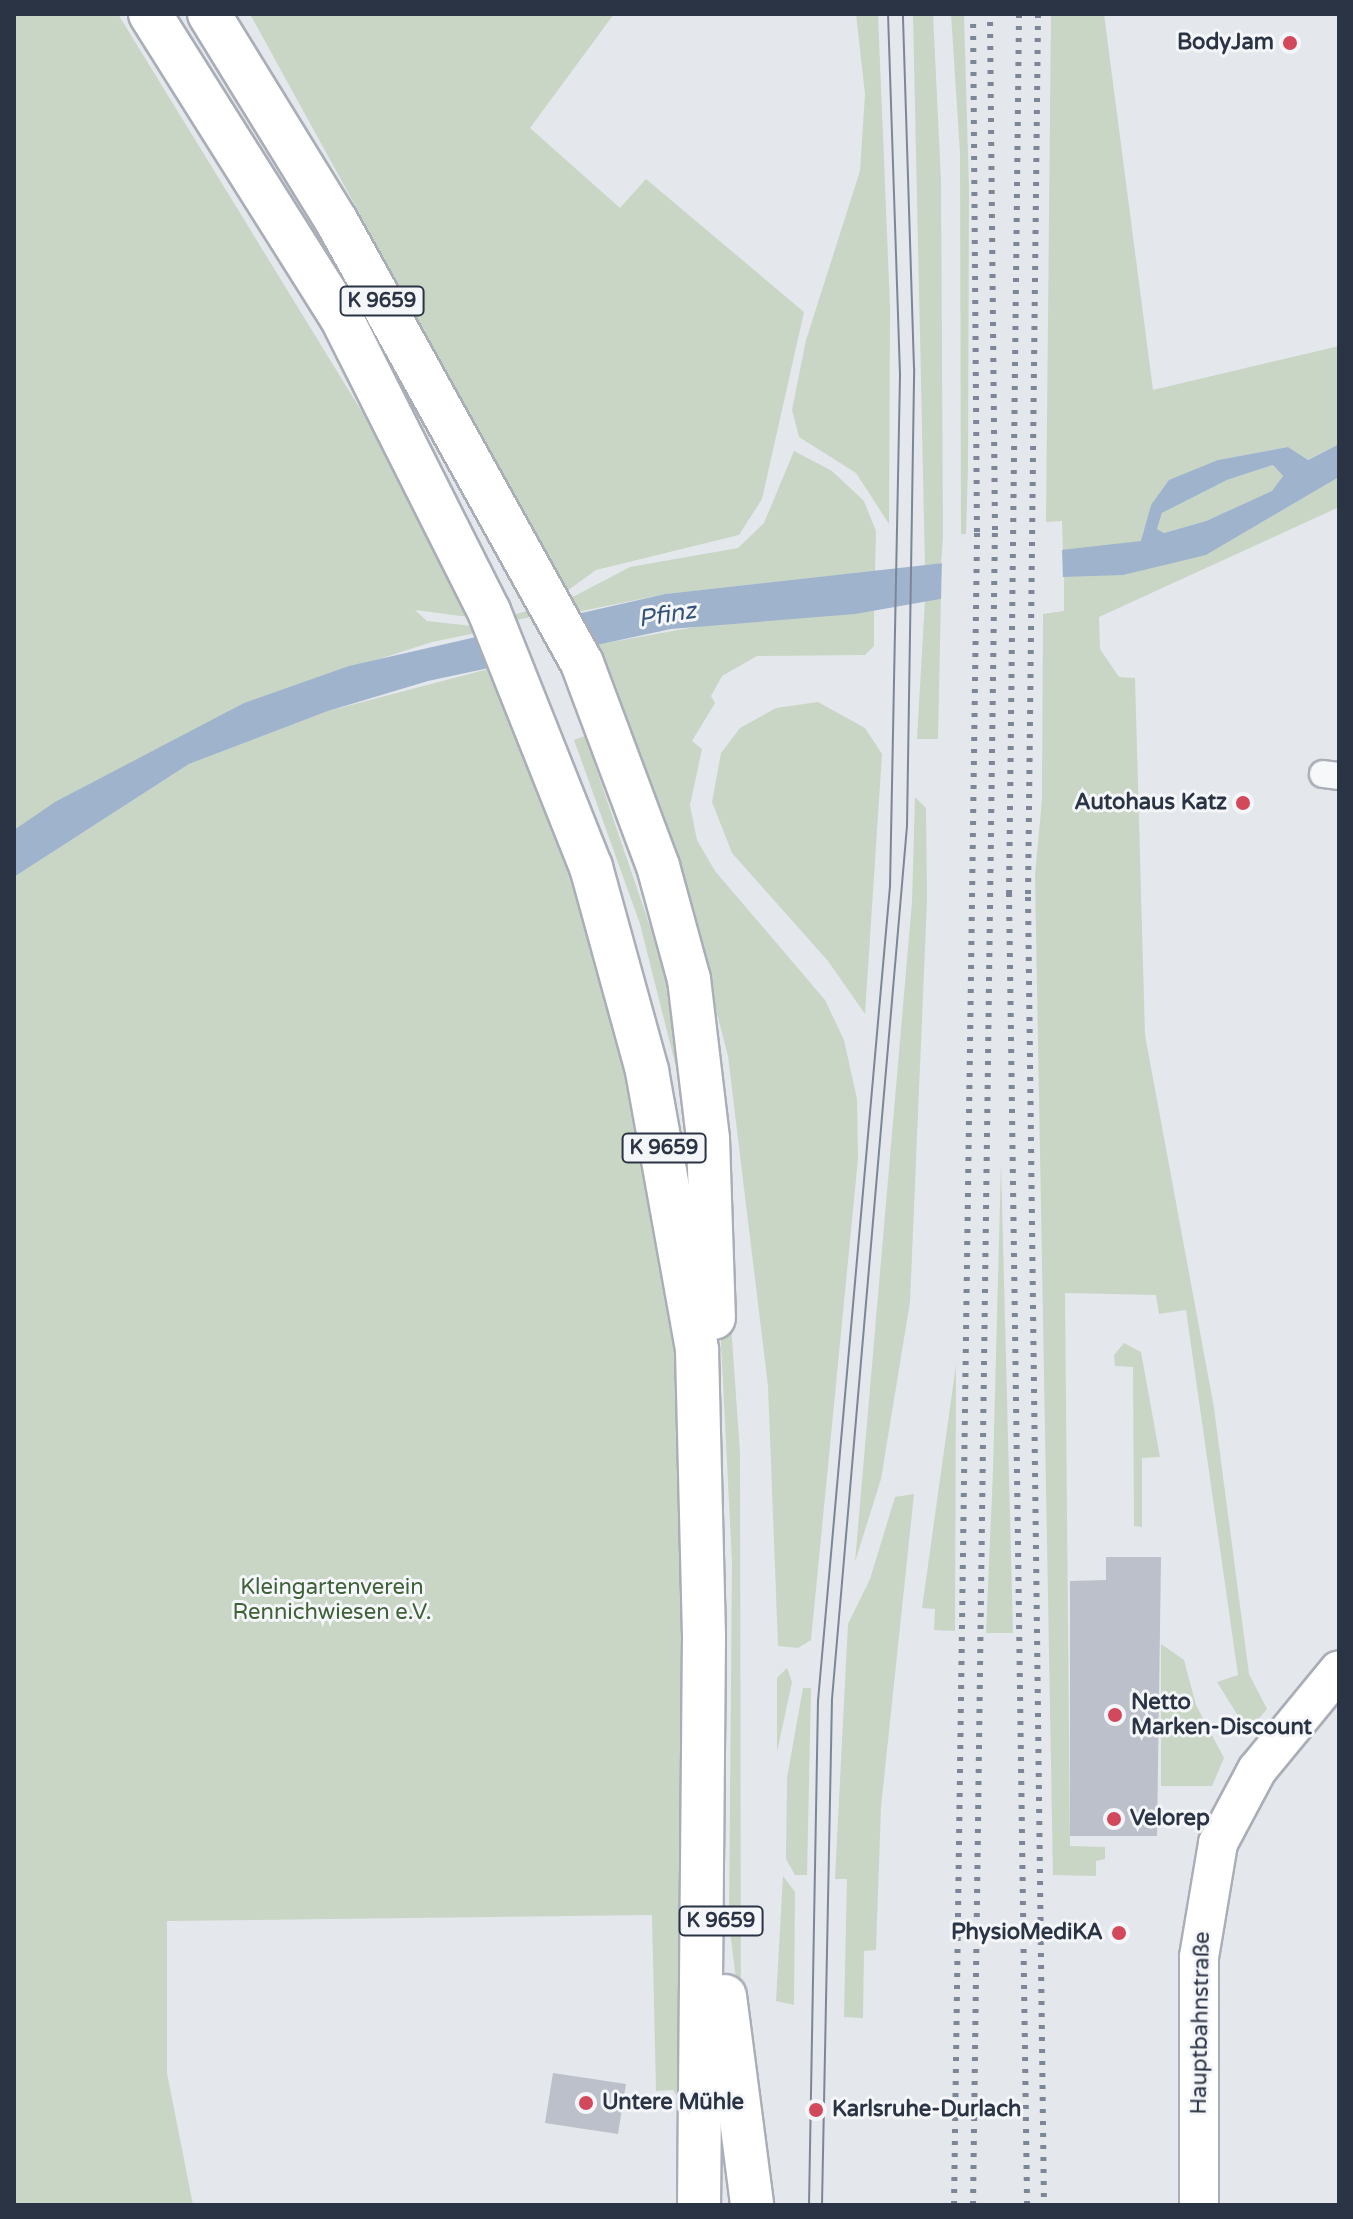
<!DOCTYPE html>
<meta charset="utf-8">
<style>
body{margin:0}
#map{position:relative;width:1353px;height:2219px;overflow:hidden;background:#e4e7ec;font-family:"Varela Round",sans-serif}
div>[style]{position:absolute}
.green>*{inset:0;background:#c9d6c5}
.water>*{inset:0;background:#9fb4cc}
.pier>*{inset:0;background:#e4e7ec}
.building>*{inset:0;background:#bbc0ca}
.roads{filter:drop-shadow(2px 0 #a9aeb7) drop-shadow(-2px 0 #a9aeb7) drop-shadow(0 2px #a9aeb7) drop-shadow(0 -2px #a9aeb7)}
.street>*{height:26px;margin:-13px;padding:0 13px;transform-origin:13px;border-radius:13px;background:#f7f8fa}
.secondary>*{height:38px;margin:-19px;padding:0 19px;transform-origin:19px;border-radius:19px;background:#fff}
.primary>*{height:42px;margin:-21px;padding:0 21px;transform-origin:21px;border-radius:21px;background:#fff}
.tram>*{height:2px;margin:-1px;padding:0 1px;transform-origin:1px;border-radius:1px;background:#7d8696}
.rail>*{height:6px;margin-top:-3px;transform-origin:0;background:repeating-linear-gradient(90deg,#7d8696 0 4px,transparent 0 12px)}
.dots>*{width:22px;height:22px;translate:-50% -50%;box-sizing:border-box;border:4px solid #f4f6f9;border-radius:50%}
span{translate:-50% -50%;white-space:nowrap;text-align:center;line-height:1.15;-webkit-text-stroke:6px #f4f6f9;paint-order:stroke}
.shield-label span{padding:2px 6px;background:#f4f6f9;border:2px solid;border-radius:6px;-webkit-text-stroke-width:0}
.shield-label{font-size:20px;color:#2b3445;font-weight:700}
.poi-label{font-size:22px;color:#2b3445;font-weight:700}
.right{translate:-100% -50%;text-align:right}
.left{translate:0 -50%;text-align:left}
.park-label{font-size:22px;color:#3f6138}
.street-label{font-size:22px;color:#2b3445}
.water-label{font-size:24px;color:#34527a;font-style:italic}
.frame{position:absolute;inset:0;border:16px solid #2b3445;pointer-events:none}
</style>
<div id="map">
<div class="green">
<div style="clip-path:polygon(14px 14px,118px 14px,370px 425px,442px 556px,437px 559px,469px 617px,415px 610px,427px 621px,472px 626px,567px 600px,630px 567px,738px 548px,764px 523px,794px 451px,832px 471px,864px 501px,876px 531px,875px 571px,665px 594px,432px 642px,244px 703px,14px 830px)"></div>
<div style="clip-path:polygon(250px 14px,614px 14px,530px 128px,620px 208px,646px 179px,804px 312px,762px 499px,739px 535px,596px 570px,567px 591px)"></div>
<div style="clip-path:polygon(856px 14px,878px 14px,890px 307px,889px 524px,856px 473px,799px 437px,792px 410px,806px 340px,860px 171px,865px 94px)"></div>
<div style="clip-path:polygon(913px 14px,933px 14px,941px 180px,943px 537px,941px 564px,925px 566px)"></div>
<div style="clip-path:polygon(951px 14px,964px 14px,969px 191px,968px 468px,966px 534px,961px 534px,960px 152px)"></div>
<div style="clip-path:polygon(1051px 14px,1104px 14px,1153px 390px,1339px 346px,1339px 444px,1307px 460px,1288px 447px,1218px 460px,1151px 505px,1142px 541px,1063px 551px,1062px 521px,1046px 522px)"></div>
<div style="clip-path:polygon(1273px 465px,1283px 476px,1273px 491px,1206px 521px,1164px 533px,1157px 529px,1162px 513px,1227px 480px)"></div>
<div style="clip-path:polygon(1339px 477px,1339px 507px,1099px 617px,1100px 649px,1119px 677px,1135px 678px,1145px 1035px,1214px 1408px,1249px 1674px,1267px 1709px,1248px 1732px,1217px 1682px,1238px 1675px,1186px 1310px,1159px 1314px,1156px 1295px,1065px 1293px,1070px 1846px,1105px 1847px,1105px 1859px,1096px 1861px,1096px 1876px,1053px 1875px,1035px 875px,1042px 799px,1043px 614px,1064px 611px,1064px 577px,1206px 555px)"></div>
<div style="clip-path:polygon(941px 596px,938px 739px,917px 739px,925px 599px)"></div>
<div style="clip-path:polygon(874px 610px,874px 646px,865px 655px,757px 656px,722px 676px,711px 696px,715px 703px,692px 741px,702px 749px,690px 805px,697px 840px,715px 871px,825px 1000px,844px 1040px,857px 1099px,858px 1159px,811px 1640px,798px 1648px,778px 1646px,768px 1386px,728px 1056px,680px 872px,589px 646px,734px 620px)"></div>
<div style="clip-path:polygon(496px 667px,557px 825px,618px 1020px,684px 1395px,682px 2104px,673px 2090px,656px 2091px,652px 1915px,167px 1921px,167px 2073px,193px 2205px,14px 2205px,14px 877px,189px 764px,328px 711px)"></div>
<div style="clip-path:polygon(818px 702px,865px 728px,882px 754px,865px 1014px,828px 961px,732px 853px,712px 802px,721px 753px,740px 728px,776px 708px)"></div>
<div style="clip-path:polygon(585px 736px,668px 979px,683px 1095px,640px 924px,574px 740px)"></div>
<div style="clip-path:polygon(915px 797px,926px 808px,927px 901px,910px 1302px,881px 1479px,855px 1562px,912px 902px)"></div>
<div style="clip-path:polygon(1001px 1164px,1013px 1633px,986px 1633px,993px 1470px)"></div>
<div style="clip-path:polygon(730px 1310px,740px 1453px,741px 2019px,729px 1923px,732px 1562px,720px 1323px)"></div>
<div style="clip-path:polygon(1124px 1343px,1141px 1352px,1160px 1457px,1142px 1458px,1142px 1527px,1134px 1526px,1133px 1367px,1115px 1366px,1114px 1355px)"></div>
<div style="clip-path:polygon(956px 1365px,955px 1631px,934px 1630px,935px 1609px,922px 1608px)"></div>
<div style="clip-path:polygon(914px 1494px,881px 1807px,876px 1950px,864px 1951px,863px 2018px,844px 2017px,847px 1879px,835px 1879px,848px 1624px,870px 1579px,895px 1497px)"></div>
<div style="clip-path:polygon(1161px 1644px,1184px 1660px,1196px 1705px,1224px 1758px,1212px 1786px,1161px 1786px)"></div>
<div style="clip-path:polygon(787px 1668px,792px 1682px,777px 1752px,777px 1678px)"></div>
<div style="clip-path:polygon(803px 1688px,811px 1688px,807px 1875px,795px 1875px,786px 1859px,787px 1778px)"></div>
<div style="clip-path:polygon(783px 1876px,795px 1892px,794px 2005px,776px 2001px)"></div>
</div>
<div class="water">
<div style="clip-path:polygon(evenodd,1339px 444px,1339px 477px,1206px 555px,1123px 575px,1064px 577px,855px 614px,671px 629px,428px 681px,328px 711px,189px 764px,14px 877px,14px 830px,55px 802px,244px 703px,349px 666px,665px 594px,1141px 541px,1151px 505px,1169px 480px,1218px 460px,1288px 447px,1308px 460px,1339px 444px,1273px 465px,1283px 476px,1272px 491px,1206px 521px,1164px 533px,1157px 529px,1162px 513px,1227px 480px,1273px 465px)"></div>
</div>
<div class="pier">
<div style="clip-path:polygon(1062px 547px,1063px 581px,941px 600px,942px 560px)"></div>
<div style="clip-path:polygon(570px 609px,589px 650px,502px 670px,483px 627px)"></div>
</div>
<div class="building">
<div style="clip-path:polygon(1106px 1557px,1161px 1557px,1157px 1836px,1070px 1836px,1070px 1581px,1106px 1580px)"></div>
<div style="clip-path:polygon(553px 2073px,626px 2084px,618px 2134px,545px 2123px)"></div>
</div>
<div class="roads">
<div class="street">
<div style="left:1323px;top:774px;width:16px;rotate:7deg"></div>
</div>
<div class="secondary">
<div style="left:1199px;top:2205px;width:248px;rotate:-90deg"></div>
<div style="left:1199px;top:1957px;width:116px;rotate:-80.5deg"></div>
<div style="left:1218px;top:1843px;width:83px;rotate:-61.9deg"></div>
<div style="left:1257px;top:1770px;width:129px;rotate:-50.6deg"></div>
</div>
<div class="primary">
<div style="left:150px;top:14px;width:358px;rotate:57.8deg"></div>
<div style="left:341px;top:317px;width:329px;rotate:63.3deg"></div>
<div style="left:489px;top:611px;width:276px;rotate:68.3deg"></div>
<div style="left:591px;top:867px;width:212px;rotate:74.6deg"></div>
<div style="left:647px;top:1071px;width:283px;rotate:79.8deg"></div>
<div style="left:697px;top:1350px;width:286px;rotate:88.6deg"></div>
<div style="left:704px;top:1636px;width:569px;rotate:90.5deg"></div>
<div style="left:209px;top:14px;width:244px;rotate:58.4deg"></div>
<div style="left:337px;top:222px;width:504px;rotate:60.95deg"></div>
<div style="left:582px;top:663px;width:217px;rotate:69.5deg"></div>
<div style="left:658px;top:866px;width:117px;rotate:74.7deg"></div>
<div style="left:689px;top:979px;width:161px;rotate:83.2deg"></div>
<div style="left:708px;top:1139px;width:179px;rotate:88.1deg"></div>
<div style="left:725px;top:1996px;width:211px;rotate:82.6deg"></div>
</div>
</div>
<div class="tram">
<div style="left:809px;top:2205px;width:504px;rotate:-88.98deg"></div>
<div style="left:818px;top:1701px;width:817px;rotate:-84.95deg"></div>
<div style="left:890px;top:887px;width:512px;rotate:-88.88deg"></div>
<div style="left:900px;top:375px;width:361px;rotate:-91.9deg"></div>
<div style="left:822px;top:2205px;width:506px;rotate:-88.87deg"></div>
<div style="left:832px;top:1699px;width:876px;rotate:-85.09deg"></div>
<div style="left:907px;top:826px;width:458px;rotate:-89.1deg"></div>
<div style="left:914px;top:368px;width:354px;rotate:-91.8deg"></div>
</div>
<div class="rail">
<div style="left:1019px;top:14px;width:879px;rotate:90.65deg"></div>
<div style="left:1009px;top:893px;width:1312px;rotate:89.21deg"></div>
<div style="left:1038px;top:14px;width:883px;rotate:90.65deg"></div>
<div style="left:1028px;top:897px;width:1308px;rotate:89.3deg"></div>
<div style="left:954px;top:2205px;width:1673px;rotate:-89.21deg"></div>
<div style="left:977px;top:532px;width:518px;rotate:-90.44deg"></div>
<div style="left:973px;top:2205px;width:1675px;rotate:-89.25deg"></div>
<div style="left:995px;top:530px;width:516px;rotate:-90.56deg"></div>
</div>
<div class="dots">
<div style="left:1290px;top:43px;background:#d1495b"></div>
<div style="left:1243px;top:803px;background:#d1495b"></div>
<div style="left:1115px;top:1715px;background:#d1495b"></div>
<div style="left:1114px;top:1819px;background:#d1495b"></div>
<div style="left:1119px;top:1933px;background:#d1495b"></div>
<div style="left:586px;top:2103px;background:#d1495b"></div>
<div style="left:816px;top:2110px;background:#d1495b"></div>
</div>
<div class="shield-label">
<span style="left:382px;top:301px">K 9659</span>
<span style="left:664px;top:1148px">K 9659</span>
<span style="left:721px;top:1921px">K 9659</span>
</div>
<div class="poi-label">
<span class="right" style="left:1274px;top:43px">BodyJam</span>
<span class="right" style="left:1227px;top:803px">Autohaus Katz</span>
<span class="left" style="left:1131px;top:1715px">Netto<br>Marken-Discount</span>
<span class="left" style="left:1130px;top:1819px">Velorep</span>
<span class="right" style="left:1103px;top:1933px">PhysioMediKA</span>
<span class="left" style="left:602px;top:2103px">Untere Mühle</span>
<span class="left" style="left:832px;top:2110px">Karlsruhe-Durlach</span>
</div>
<div class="park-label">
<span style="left:332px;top:1600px">Kleingartenverein<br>Rennichwiesen e.V.</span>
</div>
<div class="street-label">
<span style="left:1201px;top:2023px;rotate:-89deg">Hauptbahnstraße</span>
</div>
<div class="water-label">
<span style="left:667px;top:615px;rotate:-9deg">Pfinz</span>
</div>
<div class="frame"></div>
</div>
